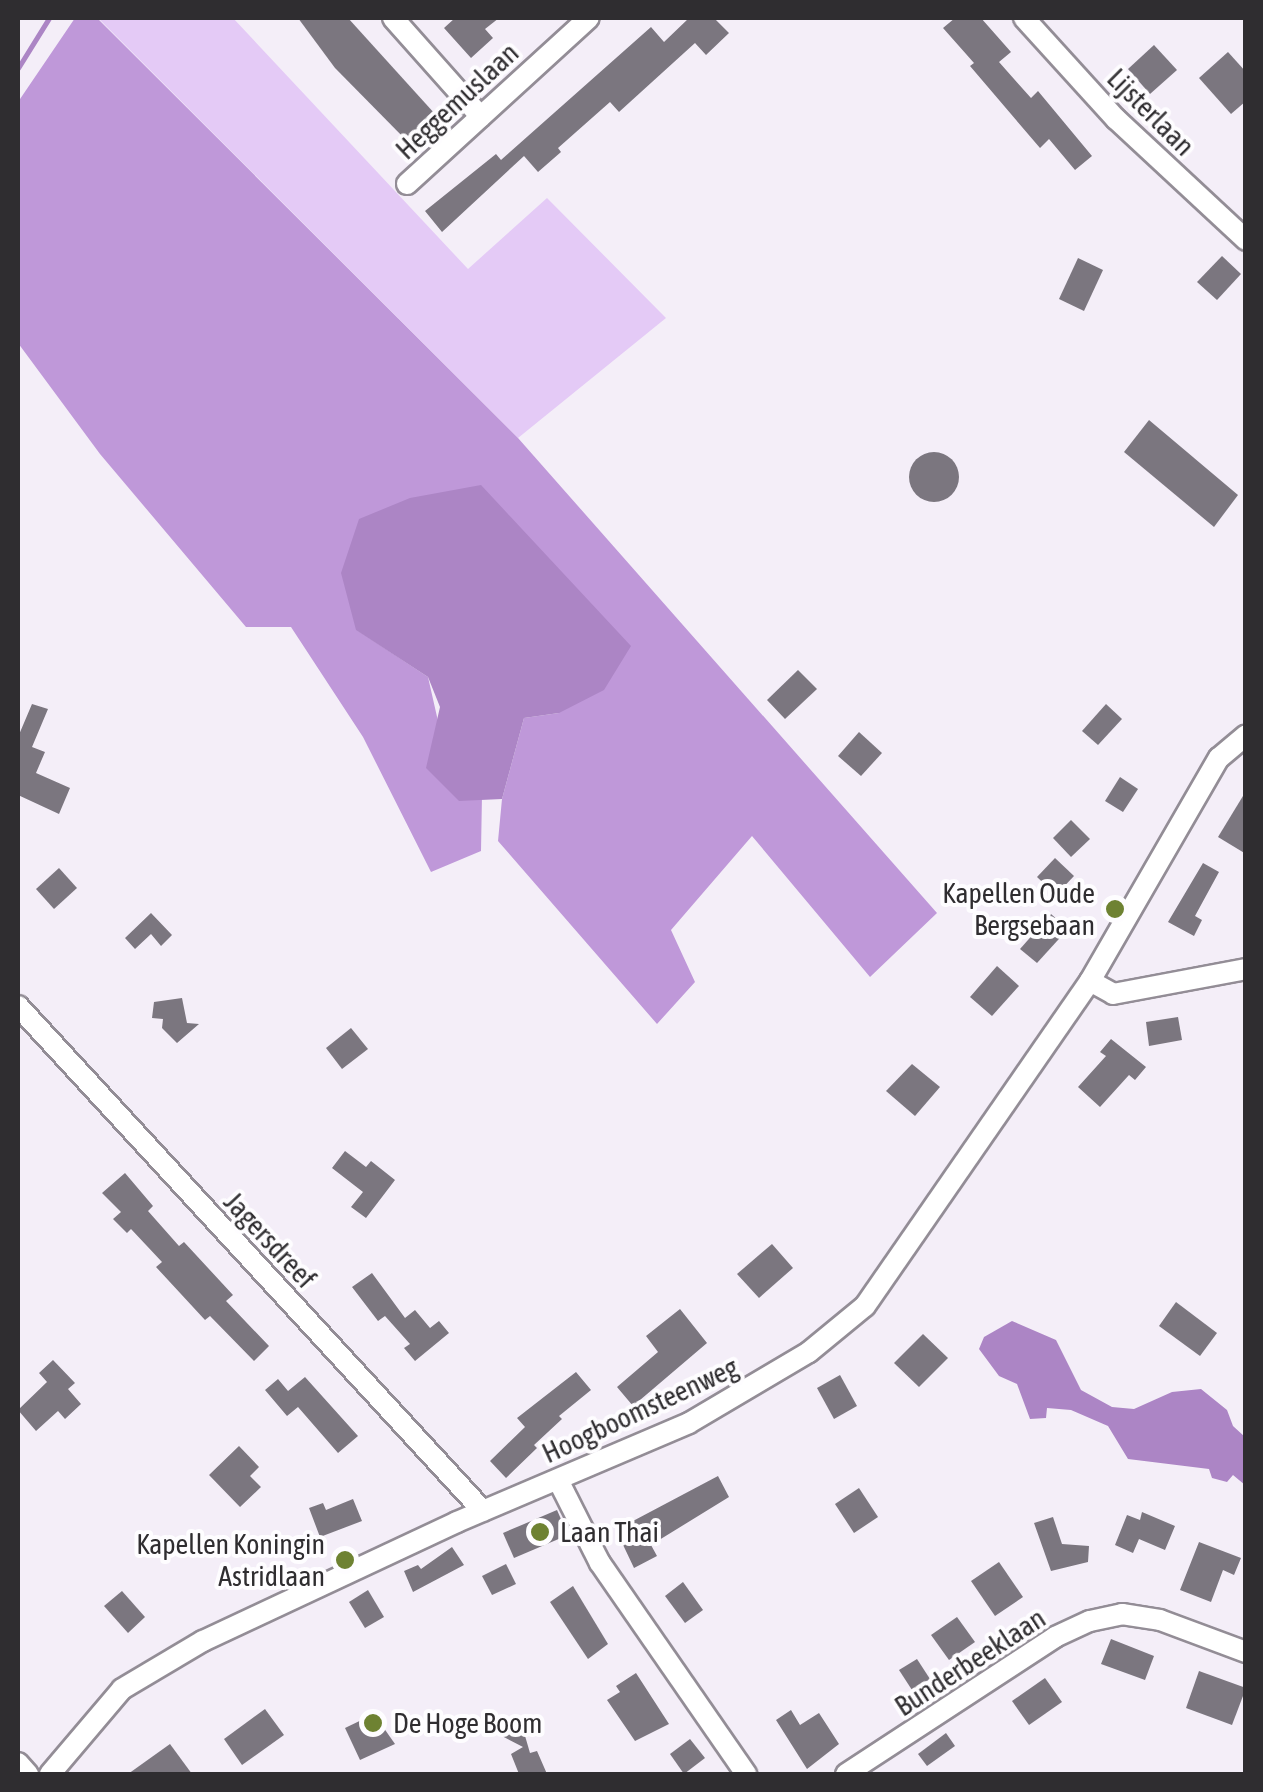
<!DOCTYPE html>
<style>
body{margin:0}
#map{position:relative;width:1263px;height:1792px;overflow:hidden;background:#f4eef8;font-family:"Asap Condensed",sans-serif}
div>[style]{position:absolute}
.green>*{inset:0;background:#e4caf6}
.forest>*{inset:0;background:#bf98d9}
.water>*{inset:0;background:#ac85c5}
.stream>*{height:5px;margin:-2.5px;padding:0 2.5px;transform-origin:2.5px;border-radius:2.5px;background:#ac85c5}
.building>*{inset:0;background:#7b767f}
.round{border-radius:50%}
.roads{filter:drop-shadow(2px 0 #938d96) drop-shadow(-2px 0 #938d96) drop-shadow(0 2px #938d96) drop-shadow(0 -2px #938d96)}
.minor>*{height:20px;margin:-10px;padding:0 10px;transform-origin:10px;border-radius:10px;background:#fff}
.dots>*{width:28px;height:28px;translate:-50% -50%;box-sizing:border-box;border:5px solid #fefdff;border-radius:50%}
span{translate:-50% -50%;white-space:nowrap;text-align:center;line-height:1.15;-webkit-text-stroke:8px #fefdff;paint-order:stroke}
.street-label{font-size:28px;color:#2f2d30}
.poi-label{font-size:28px;color:#2f2d30}
.right{translate:-100% -50%;text-align:right}
.left{translate:0 -50%;text-align:left}
.frame{position:absolute;inset:0;border:20px solid #2f2d30;pointer-events:none}
</style>
<div id="map">
<div class="green">
<div style="clip-path:polygon(98px 18px,233px 18px,468px 269px,547px 198px,666px 318px,518px 438px)"></div>
</div>
<div class="forest">
<div style="clip-path:polygon(75px 18px,97px 18px,518px 438px,937px 913px,870px 977px,752px 836px,671px 930px,695px 982px,657px 1024px,498px 841px,502px 799px,524px 718px,559px 713px,357px 630px,428px 677px,445px 752px,482px 795px,481px 851px,431px 872px,363px 737px,291px 627px,246px 627px,100px 454px,18px 343px,18px 102px)"></div>
</div>
<div class="water">
<div style="clip-path:polygon(481px 485px,631px 646px,604px 690px,559px 713px,524px 718px,502px 799px,459px 801px,426px 768px,440px 707px,428px 677px,356px 630px,341px 573px,359px 519px,410px 498px)"></div>
<div style="clip-path:polygon(1012px 1321px,1056px 1340px,1081px 1390px,1112px 1407px,1134px 1409px,1172px 1392px,1201px 1389px,1227px 1410px,1233px 1426px,1245px 1437px,1245px 1485px,1233px 1475px,1227px 1482px,1212px 1478px,1209px 1469px,1128px 1459px,1108px 1426px,1071px 1410px,1047px 1408px,1046px 1418px,1030px 1419px,1017px 1384px,999px 1376px,979px 1349px,984px 1337px)"></div>
</div>
<div class="stream">
<div style="left:18px;top:68px;width:59px;rotate:-58.2deg"></div>
</div>
<div class="building">
<div style="clip-path:polygon(298px 18px,348px 18px,435px 114px,406px 140px,335px 68px)"></div>
<div style="clip-path:polygon(455px 18px,499px 18px,485px 29px,493px 38px,471px 58px,444px 28px)"></div>
<div style="clip-path:polygon(689px 18px,714px 18px,729px 33px,706px 55px,695px 43px,619px 112px,610px 102px,558px 148px,561px 152px,538px 172px,524px 156px,442px 232px,425px 211px,496px 154px,501px 160px,651px 27px,664px 42px)"></div>
<div style="clip-path:polygon(955px 18px,981px 18px,1011px 52px,999px 62px,1031px 98px,1038px 91px,1092px 156px,1075px 170px,1049px 139px,1040px 148px,970px 66px,974px 63px,943px 28px)"></div>
<div style="clip-path:polygon(1154px 45px,1177px 70px,1150px 94px,1128px 69px)"></div>
<div style="clip-path:polygon(1228px 52px,1246px 72px,1246px 101px,1231px 114px,1199px 78px)"></div>
<div style="clip-path:polygon(1222px 256px,1241px 274px,1217px 300px,1197px 282px)"></div>
<div style="clip-path:polygon(1078px 258px,1103px 270px,1084px 311px,1059px 299px)"></div>
<div style="clip-path:polygon(1149px 420px,1238px 495px,1214px 527px,1124px 452px)"></div>
<div class="round" style="left:909px;top:452px;width:50px;height:50px"></div>
<div style="clip-path:polygon(798px 670px,817px 689px,785px 719px,767px 700px)"></div>
<div style="clip-path:polygon(32px 704px,48px 709px,32px 747px,45px 752px,36px 773px,70px 788px,59px 814px,18px 795px,18px 737px)"></div>
<div style="clip-path:polygon(1106px 704px,1122px 719px,1098px 745px,1082px 731px)"></div>
<div style="clip-path:polygon(859px 732px,882px 753px,861px 776px,838px 756px)"></div>
<div style="clip-path:polygon(1120px 777px,1138px 789px,1123px 812px,1105px 801px)"></div>
<div style="clip-path:polygon(1246px 791px,1246px 854px,1218px 837px)"></div>
<div style="clip-path:polygon(1071px 820px,1090px 839px,1071px 857px,1053px 838px)"></div>
<div style="clip-path:polygon(1055px 858px,1074px 876px,1056px 895px,1037px 877px)"></div>
<div style="clip-path:polygon(1203px 863px,1219px 872px,1195px 916px,1202px 920px,1194px 936px,1168px 922px)"></div>
<div style="clip-path:polygon(59px 868px,77px 888px,54px 909px,36px 889px)"></div>
<div style="clip-path:polygon(151px 913px,172px 935px,161px 946px,151px 934px,135px 949px,125px 938px)"></div>
<div style="clip-path:polygon(1051px 914px,1068px 929px,1037px 963px,1020px 949px)"></div>
<div style="clip-path:polygon(997px 966px,1019px 986px,992px 1016px,970px 997px)"></div>
<div style="clip-path:polygon(182px 998px,187px 1023px,199px 1024px,177px 1043px,162px 1028px,163px 1019px,152px 1018px,154px 1002px)"></div>
<div style="clip-path:polygon(1178px 1017px,1182px 1040px,1149px 1046px,1146px 1022px)"></div>
<div style="clip-path:polygon(351px 1028px,368px 1049px,342px 1069px,326px 1048px)"></div>
<div style="clip-path:polygon(1111px 1039px,1146px 1067px,1135px 1080px,1129px 1075px,1100px 1107px,1078px 1087px,1106px 1056px,1100px 1052px)"></div>
<div style="clip-path:polygon(912px 1064px,940px 1087px,915px 1116px,886px 1091px)"></div>
<div style="clip-path:polygon(345px 1151px,366px 1167px,371px 1161px,395px 1180px,366px 1218px,351px 1207px,363px 1192px,332px 1168px)"></div>
<div style="clip-path:polygon(125px 1173px,153px 1206px,148px 1211px,179px 1246px,184px 1242px,233px 1295px,226px 1301px,269px 1346px,254px 1361px,210px 1316px,205px 1320px,156px 1267px,162px 1262px,131px 1229px,127px 1233px,113px 1219px,121px 1212px,102px 1193px)"></div>
<div style="clip-path:polygon(772px 1244px,793px 1268px,759px 1298px,737px 1274px)"></div>
<div style="clip-path:polygon(372px 1273px,405px 1318px,415px 1310px,430px 1328px,439px 1321px,449px 1333px,415px 1361px,404px 1348px,410px 1344px,385px 1316px,378px 1321px,352px 1287px)"></div>
<div style="clip-path:polygon(1176px 1302px,1217px 1333px,1200px 1356px,1159px 1326px)"></div>
<div style="clip-path:polygon(680px 1309px,707px 1343px,633px 1406px,617px 1387px,658px 1352px,646px 1336px)"></div>
<div style="clip-path:polygon(923px 1334px,948px 1358px,919px 1387px,894px 1363px)"></div>
<div style="clip-path:polygon(53px 1360px,75px 1383px,68px 1389px,81px 1404px,65px 1419px,58px 1411px,36px 1431px,18px 1410px,47px 1382px,39px 1373px)"></div>
<div style="clip-path:polygon(576px 1372px,591px 1390px,559px 1416px,562px 1419px,534px 1445px,537px 1448px,506px 1478px,490px 1461px,525px 1427px,517px 1418px)"></div>
<div style="clip-path:polygon(840px 1375px,857px 1406px,834px 1419px,817px 1388px)"></div>
<div style="clip-path:polygon(305px 1377px,358px 1436px,338px 1453px,298px 1407px,287px 1416px,265px 1390px,278px 1379px,288px 1391px)"></div>
<div style="clip-path:polygon(239px 1446px,259px 1467px,250px 1476px,261px 1487px,240px 1507px,209px 1475px)"></div>
<div style="clip-path:polygon(718px 1476px,729px 1497px,651px 1545px,657px 1556px,634px 1568px,616px 1530px)"></div>
<div style="clip-path:polygon(859px 1488px,878px 1517px,854px 1533px,835px 1504px)"></div>
<div style="clip-path:polygon(353px 1499px,362px 1521px,320px 1537px,309px 1508px,323px 1503px,326px 1510px)"></div>
<div style="clip-path:polygon(557px 1510px,568px 1535px,514px 1558px,503px 1533px)"></div>
<div style="clip-path:polygon(1142px 1512px,1175px 1526px,1165px 1550px,1139px 1539px,1133px 1553px,1115px 1545px,1127px 1515px,1140px 1520px)"></div>
<div style="clip-path:polygon(1053px 1517px,1062px 1544px,1089px 1546px,1088px 1562px,1051px 1571px,1034px 1523px)"></div>
<div style="clip-path:polygon(1199px 1542px,1241px 1558px,1234px 1575px,1223px 1570px,1211px 1602px,1180px 1590px)"></div>
<div style="clip-path:polygon(452px 1547px,464px 1565px,413px 1592px,404px 1571px,418px 1565px,421px 1569px)"></div>
<div style="clip-path:polygon(999px 1562px,1023px 1597px,995px 1616px,971px 1581px)"></div>
<div style="clip-path:polygon(506px 1564px,516px 1584px,492px 1595px,482px 1576px)"></div>
<div style="clip-path:polygon(683px 1582px,703px 1610px,685px 1623px,665px 1596px)"></div>
<div style="clip-path:polygon(573px 1586px,608px 1644px,588px 1659px,550px 1602px)"></div>
<div style="clip-path:polygon(368px 1590px,384px 1617px,365px 1628px,349px 1602px)"></div>
<div style="clip-path:polygon(122px 1591px,145px 1617px,128px 1633px,104px 1606px)"></div>
<div style="clip-path:polygon(957px 1617px,975px 1642px,949px 1660px,931px 1635px)"></div>
<div style="clip-path:polygon(1111px 1639px,1154px 1656px,1145px 1680px,1101px 1664px)"></div>
<div style="clip-path:polygon(917px 1659px,930px 1679px,912px 1690px,899px 1670px)"></div>
<div style="clip-path:polygon(1199px 1671px,1246px 1688px,1232px 1725px,1186px 1708px)"></div>
<div style="clip-path:polygon(636px 1673px,669px 1724px,635px 1741px,607px 1700px,620px 1692px,616px 1686px)"></div>
<div style="clip-path:polygon(1045px 1678px,1062px 1702px,1029px 1725px,1012px 1701px)"></div>
<div style="clip-path:polygon(265px 1709px,284px 1735px,242px 1765px,224px 1739px)"></div>
<div style="clip-path:polygon(791px 1710px,800px 1725px,819px 1713px,839px 1744px,807px 1769px,776px 1720px)"></div>
<div style="clip-path:polygon(374px 1714px,395px 1744px,360px 1760px,345px 1728px)"></div>
<div style="clip-path:polygon(510px 1717px,521px 1722px,530px 1753px,537px 1751px,547px 1774px,519px 1774px,511px 1754px,523px 1747px,500px 1735px)"></div>
<div style="clip-path:polygon(946px 1733px,955px 1746px,927px 1766px,918px 1754px)"></div>
<div style="clip-path:polygon(690px 1739px,705px 1758px,684px 1774px,670px 1754px)"></div>
<div style="clip-path:polygon(170px 1744px,192px 1774px,128px 1774px)"></div>
</div>
<div class="roads">
<div class="minor">
<div style="left:393px;top:18px;width:132px;rotate:48.4deg"></div>
<div style="left:1024px;top:18px;width:137px;rotate:47.7deg"></div>
<div style="left:1116px;top:119px;width:178px;rotate:42.9deg"></div>
<div style="left:407px;top:184px;width:246px;rotate:-42.4deg"></div>
<div style="left:1090px;top:981px;width:26px;rotate:29deg"></div>
<div style="left:1113px;top:994px;width:135px;rotate:-10.6deg"></div>
<div style="left:18px;top:1006px;width:686px;rotate:47.36deg"></div>
<div style="left:558px;top:1480px;width:93px;rotate:63.2deg"></div>
<div style="left:600px;top:1563px;width:257px;rotate:55.3deg"></div>
<div style="left:18px;top:1763px;width:15px;rotate:48deg"></div>
<div style="left:50px;top:1774px;width:111px;rotate:-49.7deg"></div>
<div style="left:122px;top:1689px;width:94px;rotate:-30.7deg"></div>
<div style="left:203px;top:1641px;width:280px;rotate:-25.1deg"></div>
<div style="left:457px;top:1522px;width:252px;rotate:-23.1deg"></div>
<div style="left:689px;top:1423px;width:139px;rotate:-30.6deg"></div>
<div style="left:809px;top:1352px;width:72px;rotate:-39.4deg"></div>
<div style="left:865px;top:1306px;width:395px;rotate:-55.3deg"></div>
<div style="left:1090px;top:981px;width:258px;rotate:-60deg"></div>
<div style="left:1219px;top:758px;width:35px;rotate:-40deg"></div>
<div style="left:846px;top:1774px;width:250px;rotate:-33.2deg"></div>
<div style="left:1055px;top:1637px;width:38px;rotate:-25deg"></div>
<div style="left:1090px;top:1621px;width:33px;rotate:-12deg"></div>
<div style="left:1122px;top:1614px;width:38px;rotate:9deg"></div>
<div style="left:1160px;top:1620px;width:92px;rotate:20.4deg"></div>
</div>
</div>
<div class="dots">
<div style="left:1115px;top:909px;background:#6e8232"></div>
<div style="left:540px;top:1532px;background:#6e8232"></div>
<div style="left:345px;top:1560px;background:#6e8232"></div>
<div style="left:373px;top:1723px;background:#6e8232"></div>
</div>
<div class="street-label">
<span style="left:457px;top:101px;rotate:-43deg">Heggemuslaan</span>
<span style="left:1151px;top:112px;rotate:45deg">Lijsterlaan</span>
<span style="left:270px;top:1240px;rotate:47deg">Jagersdreef</span>
<span style="left:640px;top:1410px;rotate:-25deg">Hoogboomsteenweg</span>
<span style="left:970px;top:1662px;rotate:-33deg">Bunderbeeklaan</span>
</div>
<div class="poi-label">
<span class="right" style="left:1095px;top:909px">Kapellen Oude<br>Bergsebaan</span>
<span class="left" style="left:560px;top:1532px">Laan Thai</span>
<span class="right" style="left:325px;top:1560px">Kapellen Koningin<br>Astridlaan</span>
<span class="left" style="left:393px;top:1723px">De Hoge Boom</span>
</div>
<div class="frame"></div>
</div>
